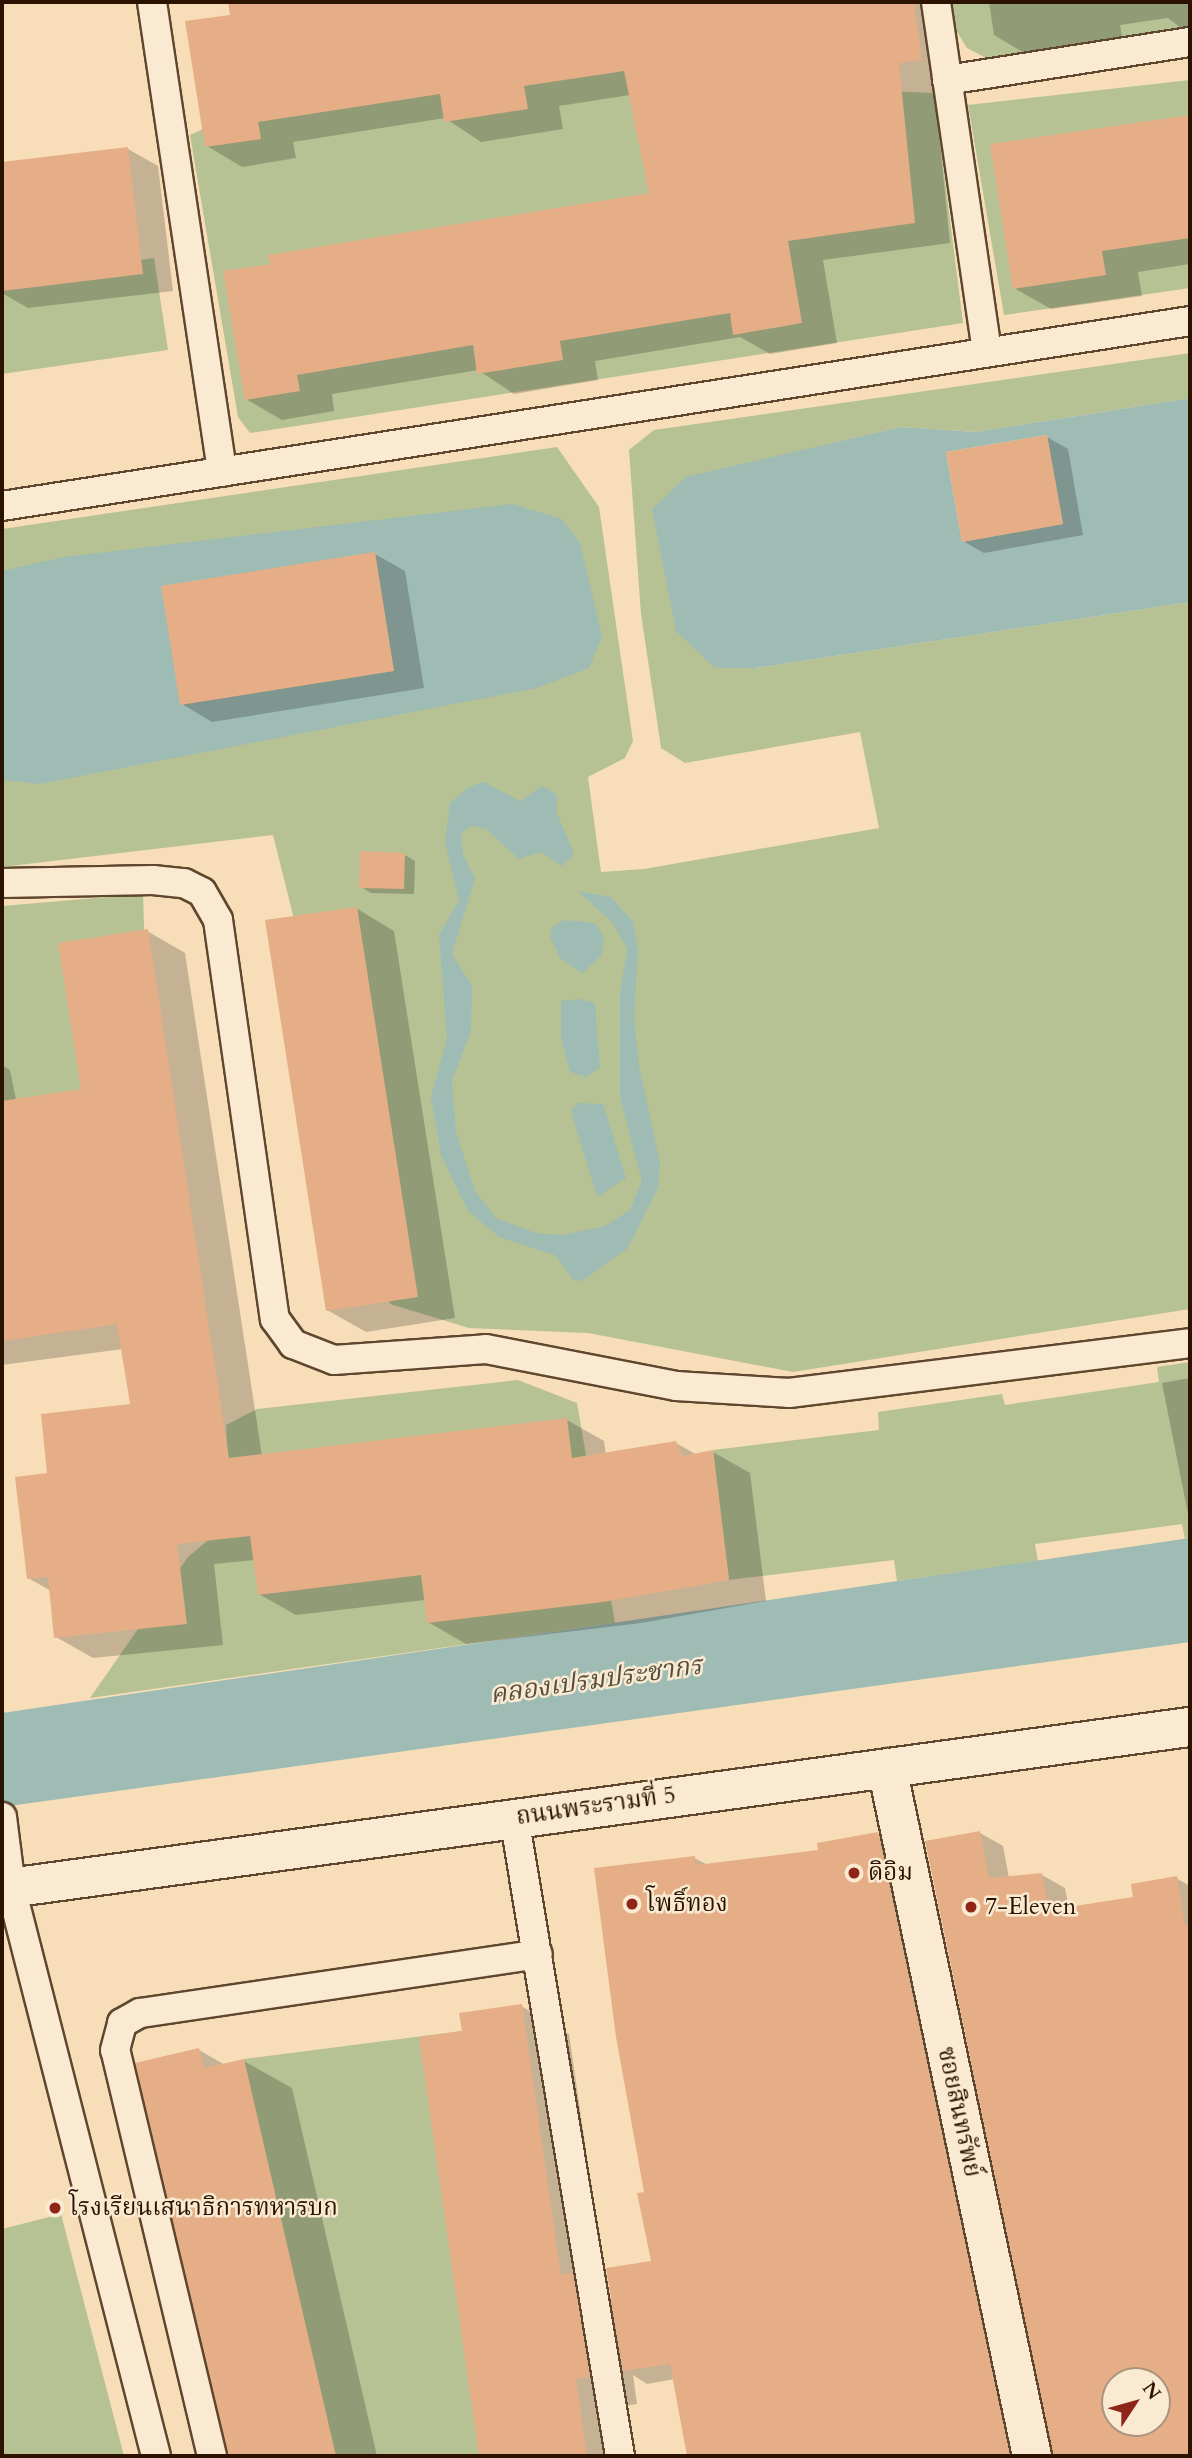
<!DOCTYPE html>
<meta charset="utf-8">
<style>
body{margin:0}
#map{position:relative;width:1192px;height:2458px;overflow:hidden;background:#f7deb8;font-family:Cardo,"Noto Serif Thai",serif}
div>[style]{position:absolute}
.green>*{inset:0;background:#b6c294}
.water>*{inset:0;background:#9ebbb4}
.shadow>*{inset:0;background:#0003}
.building>*{inset:0;background:#e5ae87}
.roads{filter:drop-shadow(2px 0 #5f462e) drop-shadow(-2px 0 #5f462e) drop-shadow(0 2px #5f462e) drop-shadow(0 -2px #5f462e)}
.lane>*{height:28px;margin:-14px;padding:0 14px;transform-origin:14px;border-radius:14px;background:#faead1}
.street>*{height:38px;margin:-19px;padding:0 19px;transform-origin:19px;border-radius:19px;background:#faead1}
.secondary>*{height:38px;margin:-19px;padding:0 19px;transform-origin:19px;border-radius:19px;background:#faead1}
.dots>*{width:19px;height:19px;translate:-50% -50%;box-sizing:border-box;border:4px solid #faead1;border-radius:50%}
span{translate:-50% -50%;white-space:nowrap;text-align:center;line-height:1.15;-webkit-text-stroke:5px #faead1;paint-order:stroke}
.street-label{font-size:24px;color:#2c1300}
.poi-label{font-size:24px;color:#2c1300}
.left{translate:0 -50%;text-align:left}
.water-label{font-size:26px;color:#544e3f;font-style:italic}
.frame{position:absolute;inset:0;border:4px solid #2c1300;pointer-events:none}
.north{position:absolute;left:1101px;top:2367px;width:70px;height:70px;box-sizing:border-box;background:#faead1;border:2px solid #a8947d;border-radius:50%;rotate:54deg;font-size:19px;font-weight:700;line-height:28px;text-align:center;color:#2c1300}
.north::after{content:'';display:block;margin:auto;width:24px;height:32px;background:#8f2418;clip-path:polygon(50% 0,100% 100%,50% 72%,0 100%)}
</style>
<div id="map">
<div class="green">
<div style="clip-path:polygon(947px 2px,1190px 2px,1190px 26px,988px 59px,967px 48px,949px 19px)"></div>
<div style="clip-path:polygon(738px 36px,745px 85px,934px 93px,963px 323px,250px 433px,238px 417px,190px 135px,254px 105px)"></div>
<div style="clip-path:polygon(1190px 80px,1190px 288px,1004px 315px,968px 105px)"></div>
<div style="clip-path:polygon(154px 258px,168px 350px,2px 374px,2px 280px)"></div>
<div style="clip-path:polygon(1190px 353px,1190px 398px,976px 432px,901px 427px,723px 469px,715px 668px,756px 668px,1190px 602px,1190px 1309px,793px 1372px,588px 1333px,469px 1328px,390px 1304px,273px 835px,2px 867px,2px 529px,557px 447px,599px 507px,633px 741px,625px 758px,588px 777px,601px 872px,644px 869px,879px 828px,860px 732px,685px 763px,661px 748px,641px 614px,629px 450px,654px 430px)"></div>
<div style="clip-path:polygon(143px 894px,145px 955px,106px 1093px,2px 1110px,2px 906px)"></div>
<div style="clip-path:polygon(1190px 1362px,1190px 1538px,1185px 1539px,1182px 1524px,1035px 1544px,1038px 1561px,897px 1581px,894px 1560px,729px 1580px,713px 1450px,879px 1430px,878px 1412px,1002px 1394px,1005px 1405px,1159px 1382px,1157px 1367px)"></div>
<div style="clip-path:polygon(518px 1380px,577px 1403px,615px 1623px,90px 1698px,188px 1557px,231px 1521px,226px 1425px,257px 1409px)"></div>
<div style="clip-path:polygon(462px 2031px,541px 2456px,319px 2456px,244px 2059px)"></div>
<div style="clip-path:polygon(61px 2214px,124px 2456px,2px 2456px,2px 2229px)"></div>
</div>
<div class="water">
<div style="clip-path:polygon(evenodd,1190px 398px,1190px 602px,756px 668px,715px 668px,676px 631px,652px 509px,686px 477px,901px 427px,976px 432px,1190px 398px,1047px 435px,1063px 524px,962px 542px,946px 452px,1047px 435px)"></div>
<div style="clip-path:polygon(evenodd,512px 504px,562px 519px,580px 543px,602px 636px,589px 668px,537px 688px,39px 784px,2px 780px,2px 571px,64px 557px,512px 504px,375px 552px,394px 671px,181px 705px,162px 586px,375px 552px)"></div>
<div style="clip-path:polygon(484px 782px,520px 801px,542px 786px,557px 795px,556px 811px,574px 854px,562px 866px,541px 852px,519px 859px,486px 829px,471px 826px,461px 834px,463px 854px,475px 878px,452px 954px,472px 986px,471px 1031px,452px 1081px,456px 1132px,475px 1191px,496px 1218px,536px 1233px,562px 1235px,605px 1226px,630px 1210px,642px 1181px,620px 1098px,620px 993px,627px 949px,613px 923px,578px 891px,611px 897px,633px 922px,638px 949px,634px 1016px,639px 1066px,660px 1163px,658px 1188px,628px 1248px,582px 1281px,573px 1280px,555px 1255px,499px 1237px,468px 1211px,441px 1155px,431px 1097px,447px 1039px,439px 935px,459px 900px,445px 842px,450px 803px,469px 787px)"></div>
<div style="clip-path:polygon(564px 920px,595px 923px,604px 937px,601px 956px,582px 973px,560px 958px,550px 936px,552px 927px)"></div>
<div style="clip-path:polygon(580px 999px,595px 1003px,600px 1068px,586px 1077px,570px 1072px,561px 1038px,561px 1001px)"></div>
<div style="clip-path:polygon(578px 1103px,603px 1104px,626px 1178px,597px 1197px,571px 1111px)"></div>
<div style="clip-path:polygon(1190px 1538px,1190px 1642px,2px 1807px,2px 1713px)"></div>
</div>
<div class="shadow">
<div style="clip-path:polygon(230px 2px,946px 2px,934px 83px,950px 243px,823px 260px,837px 343px,770px 354px,740px 337px,595px 361px,598px 380px,514px 394px,478px 370px,332px 394px,334px 411px,282px 420px,246px 399px,651px 194px,630px 95px,559px 106px,563px 129px,481px 142px,445px 118px,293px 142px,296px 158px,242px 167px,207px 146px,232px 16px)"></div>
<div style="clip-path:polygon(989px 2px,1190px 2px,1190px 35px,1168px 18px,1120px 25px,1123px 44px,1031px 57px,994px 35px)"></div>
<div style="clip-path:polygon(1190px 117px,1190px 264px,1138px 272px,1142px 296px,1051px 309px,1014px 288px,992px 146px)"></div>
<div style="clip-path:polygon(128px 149px,158px 166px,173px 291px,28px 308px,2px 293px,2px 164px)"></div>
<div style="clip-path:polygon(1047px 437px,1068px 449px,1083px 535px,984px 553px,963px 541px)"></div>
<div style="clip-path:polygon(375px 554px,405px 571px,424px 688px,212px 722px,182px 704px)"></div>
<div style="clip-path:polygon(405px 855px,415px 861px,414px 894px,371px 893px,361px 887px)"></div>
<div style="clip-path:polygon(356px 908px,394px 931px,455px 1318px,366px 1332px,327px 1310px)"></div>
<div style="clip-path:polygon(147px 931px,185px 953px,262px 1456px,567px 1420px,604px 1441px,606px 1454px,676px 1443px,697px 1455px,713px 1452px,750px 1473px,766px 1601px,641px 1623px,466px 1644px,428px 1622px,425px 1600px,296px 1615px,259px 1594px,255px 1560px,214px 1564px,223px 1645px,93px 1658px,56px 1637px,51px 1591px,28px 1578px,49px 1475px,132px 1405px,123px 1349px,2px 1365px,2px 1065px,10px 1070px,16px 1100px,83px 1090px)"></div>
<div style="clip-path:polygon(1190px 1378px,1190px 1524px,1162px 1383px)"></div>
<div style="clip-path:polygon(evenodd,980px 1833px,1003px 1846px,1009px 1878px,1042px 1875px,1065px 1888px,1069px 1909px,1135px 1898px,1176px 1878px,1190px 1886px,1190px 2456px,1054px 2456px,980px 1833px,1115px 2381px,1157px 2381px,1157px 2423px,1115px 2423px,1115px 2381px)"></div>
<div style="clip-path:polygon(877px 1834px,900px 1847px,1029px 2456px,689px 2456px,675px 2379px,647px 2384px,633px 2375px,637px 2404px,623px 2406px,630px 2456px,481px 2456px,421px 2039px,464px 2033px,521px 2006px,569px 2034px,607px 2295px,612px 2298px,653px 2263px,647px 2193px,694px 1858px,708px 1865px,820px 1851px)"></div>
<div style="clip-path:polygon(199px 2050px,225px 2065px,244px 2061px,292px 2088px,377px 2456px,228px 2456px,137px 2064px)"></div>
</div>
<div class="building">
<div style="clip-path:polygon(228px 2px,914px 2px,922px 60px,899px 63px,915px 223px,788px 241px,802px 323px,733px 335px,730px 313px,560px 341px,563px 360px,477px 374px,473px 345px,297px 375px,300px 391px,245px 400px,223px 271px,270px 264px,268px 255px,649px 193px,624px 71px,524px 86px,528px 109px,444px 122px,440px 94px,258px 122px,261px 139px,205px 147px,185px 21px,230px 15px)"></div>
<div style="clip-path:polygon(1190px 115px,1190px 238px,1102px 251px,1106px 275px,1013px 289px,990px 144px)"></div>
<div style="clip-path:polygon(128px 147px,143px 274px,2px 291px,2px 162px)"></div>
<div style="clip-path:polygon(1047px 435px,1063px 524px,962px 542px,946px 452px)"></div>
<div style="clip-path:polygon(375px 552px,394px 671px,180px 705px,161px 586px)"></div>
<div style="clip-path:polygon(360px 851px,405px 853px,404px 889px,359px 888px)"></div>
<div style="clip-path:polygon(357px 907px,418px 1297px,326px 1311px,265px 920px)"></div>
<div style="clip-path:polygon(148px 929px,229px 1458px,567px 1418px,572px 1458px,676px 1441px,683px 1456px,713px 1450px,729px 1580px,603px 1602px,427px 1623px,421px 1575px,258px 1595px,250px 1536px,177px 1544px,187px 1624px,54px 1638px,48px 1577px,27px 1579px,15px 1477px,47px 1473px,41px 1414px,130px 1404px,117px 1324px,2px 1341px,2px 1101px,81px 1089px,58px 943px)"></div>
<div style="clip-path:polygon(evenodd,980px 1831px,989px 1878px,1042px 1873px,1049px 1910px,1133px 1897px,1131px 1884px,1177px 1876px,1185px 1926px,1190px 1925px,1190px 2456px,1053px 2456px,925px 1841px,980px 1831px,1115px 2381px,1157px 2381px,1157px 2423px,1115px 2423px,1115px 2381px)"></div>
<div style="clip-path:polygon(878px 1832px,1010px 2456px,687px 2456px,670px 2364px,623px 2371px,606px 2268px,651px 2261px,637px 2193px,644px 2192px,616px 2037px,594px 1868px,695px 1856px,696px 1865px,818px 1850px,817px 1843px)"></div>
<div style="clip-path:polygon(522px 2004px,561px 2275px,573px 2273px,590px 2377px,576px 2379px,587px 2456px,479px 2456px,419px 2037px,462px 2031px,459px 2013px)"></div>
<div style="clip-path:polygon(199px 2048px,204px 2068px,244px 2059px,336px 2456px,228px 2456px,135px 2063px)"></div>
</div>
<div class="roads">
<div class="lane">
<div style="left:152px;top:2px;width:475px;rotate:81.5deg"></div>
<div style="left:936px;top:2px;width:353px;rotate:81.7deg"></div>
<div style="left:947px;top:80px;width:246px;rotate:-8.9deg"></div>
<div style="left:2px;top:506px;width:1202px;rotate:-8.85deg"></div>
<div style="left:2px;top:883px;width:151px;rotate:-1.1deg"></div>
<div style="left:153px;top:880px;width:31px;rotate:6deg"></div>
<div style="left:184px;top:883px;width:20px;rotate:27deg"></div>
<div style="left:202px;top:892px;width:32px;rotate:60deg"></div>
<div style="left:218px;top:920px;width:403px;rotate:81.9deg"></div>
<div style="left:275px;top:1319px;width:31px;rotate:54deg"></div>
<div style="left:293px;top:1344px;width:44px;rotate:21.3deg"></div>
<div style="left:334px;top:1360px;width:152px;rotate:-4.1deg"></div>
<div style="left:486px;top:1349px;width:194px;rotate:11deg"></div>
<div style="left:676px;top:1386px;width:113px;rotate:3.5deg"></div>
<div style="left:789px;top:1393px;width:404px;rotate:-7.1deg"></div>
<div style="left:2px;top:1817px;width:72px;rotate:82.8deg"></div>
<div style="left:11px;top:1888px;width:586px;rotate:75.68deg"></div>
<div style="left:514px;top:1817px;width:648px;rotate:80.58deg"></div>
<div style="left:212px;top:2456px;width:417px;rotate:-103.4deg"></div>
<div style="left:115px;top:2050px;width:28px;rotate:-75deg"></div>
<div style="left:122px;top:2023px;width:21px;rotate:-29deg"></div>
<div style="left:140px;top:2013px;width:402px;rotate:-8.4deg"></div>
</div>
<div class="street">
<div style="left:887px;top:1768px;width:703px;rotate:78.1deg"></div>
</div>
<div class="secondary">
<div style="left:2px;top:1889px;width:1199px;rotate:-7.77deg"></div>
</div>
</div>
<div class="dots">
<div style="left:854px;top:1873px;background:#8f2418"></div>
<div style="left:632px;top:1904px;background:#8f2418"></div>
<div style="left:971px;top:1907px;background:#8f2418"></div>
<div style="left:55px;top:2208px;background:#8f2418"></div>
</div>
<div class="street-label">
<span style="left:596px;top:1806px;rotate:-8deg">ถนนพระรามที่ 5</span>
<span style="left:959px;top:2112px;rotate:78deg">ซอยสินทรัพย์</span>
</div>
<div class="poi-label">
<span class="left" style="left:868px;top:1873px">ดิอิม</span>
<span class="left" style="left:646px;top:1904px">โพธิ์ทอง</span>
<span class="left" style="left:985px;top:1907px">7-Eleven</span>
<span class="left" style="left:69px;top:2208px">โรงเรียนเสนาธิการทหารบก</span>
</div>
<div class="water-label">
<span style="left:596px;top:1680px;rotate:-8deg">คลองเปรมประชากร</span>
</div>
<div class="frame"></div>
<div class="north">N</div>
</div>
